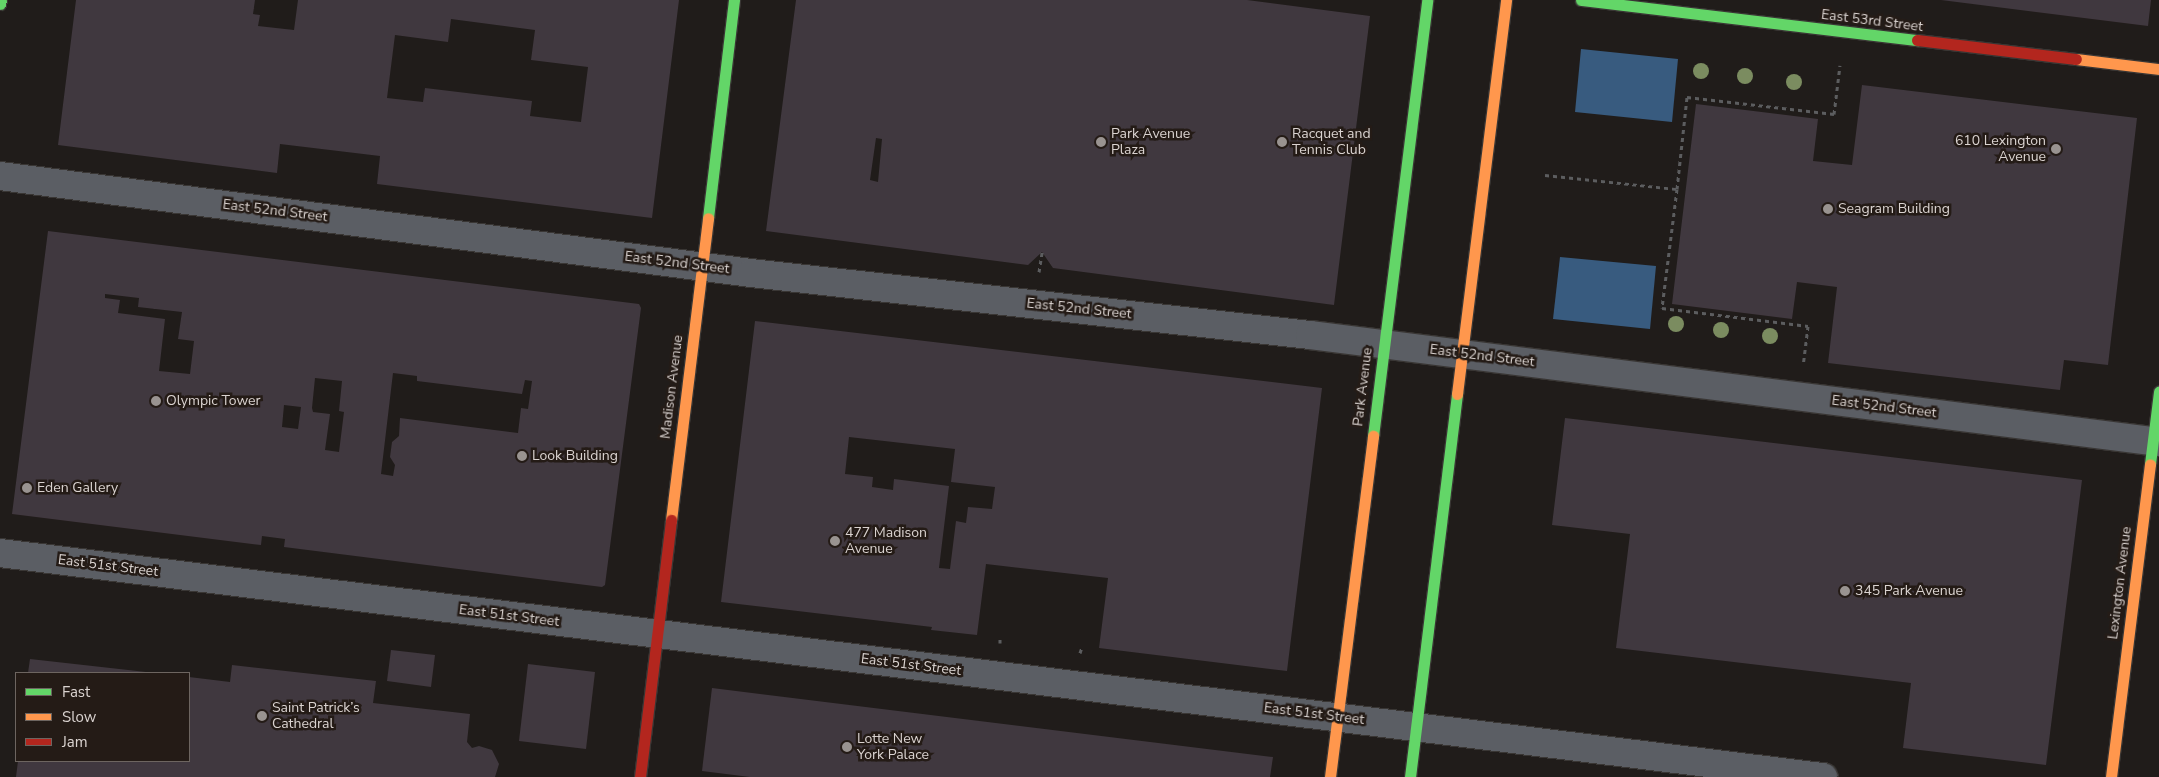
<!DOCTYPE html>
<meta charset="utf-8">
<style>
body{margin:0}
#map{position:relative;width:2159px;height:777px;overflow:hidden;background:#201c1a;font-family:"Nunito Sans",sans-serif}
div>[style]{position:absolute}
.water>*{inset:0;background:#385b7f}
.building>*{inset:0;background:#40383f}
.path>*{height:3px;margin-top:-1.5px;transform-origin:0;background:repeating-linear-gradient(90deg,#5c5d5f 0 4px,transparent 0 8px)}
.roads{filter:drop-shadow(1px 0 #393634) drop-shadow(-1px 0 #393634) drop-shadow(0 1px #393634) drop-shadow(0 -1px #393634)}
.street>*{height:28px;margin:-14px;padding:0 14px;transform-origin:14px;border-radius:14px;background:#5b5e64}
.fast>*{height:11px;margin:-5.5px;padding:0 5.5px;transform-origin:5.5px;border-radius:5.5px;background:#63d668}
.slow>*{height:11px;margin:-5.5px;padding:0 5.5px;transform-origin:5.5px;border-radius:5.5px;background:#ff974d}
.jam>*{height:11px;margin:-5.5px;padding:0 5.5px;transform-origin:5.5px;border-radius:5.5px;background:#b3261e}
.trees>*{width:16px;height:16px;margin:-8px;border-radius:50%;background:#7b8c60}
.dots>*{width:14px;height:14px;translate:-50% -50%;box-sizing:border-box;border:2px solid #241b16;border-radius:50%}
span{translate:-50% -50%;white-space:nowrap;text-align:center;line-height:1.15;-webkit-text-stroke:5px #241b16;paint-order:stroke}
.street-label{font-size:14px;color:#dad3d0}
.poi-label{font-size:14px;color:#dad3d0}
.left{translate:0 -50%;text-align:left}
.right{translate:-100% -50%;text-align:right}
.legend{position:absolute;left:15px;top:672px;width:175px;height:90px;box-sizing:border-box;background:#241b16;border:1px solid #6d6560;margin:0;padding:6px 9px;list-style:none;font-size:15px;color:#dad3d0}
.legend li{display:flex;align-items:center;gap:10px;height:25px}
.legend b{width:25px;border:1px solid #6d6560}
</style>
<div id="map">
<div class="water">
<div style="clip-path:polygon(1581px 49px,1678px 59px,1672px 122px,1575px 112px)"></div>
<div style="clip-path:polygon(1560px 257px,1656px 266px,1650px 329px,1553px 319px)"></div>
</div>
<div class="building">
<div style="clip-path:polygon(evenodd,76px 0,255px 0,253px 14px,260px 15px,258px 26px,294px 30px,298px 0,679px 0,652px 218px,377px 184px,380px 156px,280px 144px,277px 173px,58px 145px,76px 0,451px 19px,535px 30px,531px 60px,588px 67px,581px 122px,530px 116px,532px 101px,425px 88px,423px 102px,387px 98px,395px 35px,448px 42px,451px 19px)"></div>
<div style="clip-path:polygon(evenodd,796px 0,1247px 0,1370px 16px,1334px 305px,1053px 268px,1042px 252px,1028px 265px,766px 231px,796px 0,876px 138px,882px 139px,878px 182px,870px 180px,876px 138px)"></div>
<div style="clip-path:polygon(1941px 0,2151px 0,2148px 26px)"></div>
<div style="clip-path:polygon(1862px 85px,2137px 118px,2108px 365px,2064px 360px,2060px 390px,1828px 363px,1837px 287px,1797px 282px,1792px 319px,1672px 304px,1696px 104px,1818px 119px,1813px 161px,1852px 165px)"></div>
<div style="clip-path:polygon(evenodd,48px 231px,639px 304px,641px 308px,605px 585px,602px 587px,284px 547px,285px 539px,262px 536px,261px 545px,12px 514px,48px 231px,105px 294px,139px 298px,138px 307px,182px 312px,178px 339px,194px 341px,190px 374px,159px 371px,165px 319px,118px 313px,120px 300px,105px 298px,105px 294px,48px 231px,393px 373px,417px 376px,417px 381px,522px 394px,525px 380px,532px 381px,528px 409px,521px 408px,518px 433px,400px 418px,399px 436px,392px 442px,390px 457px,395px 465px,393px 476px,381px 474px,393px 373px,48px 231px,315px 378px,342px 381px,339px 411px,344px 412px,339px 452px,325px 450px,330px 414px,313px 412px,312px 408px,315px 378px,48px 231px,284px 405px,301px 407px,298px 429px,282px 427px,284px 405px)"></div>
<div style="clip-path:polygon(evenodd,755px 321px,1322px 388px,1287px 671px,1099px 648px,1108px 578px,986px 564px,977px 635px,931px 630px,932px 627px,721px 602px,755px 321px,849px 437px,955px 449px,951px 482px,995px 487px,992px 509px,968px 507px,966px 523px,956px 521px,950px 569px,939px 568px,949px 486px,894px 479px,893px 490px,872px 487px,873px 477px,845px 474px,849px 437px)"></div>
<div style="clip-path:polygon(1565px 418px,2082px 480px,2046px 765px,1903px 748px,1911px 683px,1616px 648px,1630px 534px,1552px 525px)"></div>
<div style="clip-path:polygon(391px 650px,435px 655px,431px 687px,387px 681px)"></div>
<div style="clip-path:polygon(30px 659px,146px 672px,146px 673px,28px 673px)"></div>
<div style="clip-path:polygon(528px 664px,595px 672px,586px 749px,519px 741px)"></div>
<div style="clip-path:polygon(232px 665px,376px 681px,373px 703px,470px 714px,467px 742px,472px 748px,479px 746px,492px 750px,499px 764px,495px 777px,16px 777px,18px 761px,189px 761px,189px 677px,230px 682px)"></div>
<div style="clip-path:polygon(712px 688px,1273px 757px,1270px 777px,750px 777px,702px 771px)"></div>
</div>
<div class="path">
<div style="left:1545px;top:175px;width:133px;rotate:6.1deg"></div>
<div style="left:1677px;top:189px;width:93px;rotate:-83.8deg"></div>
<div style="left:1687px;top:97px;width:148px;rotate:6.6deg"></div>
<div style="left:1834px;top:114px;width:49px;rotate:-83deg"></div>
<div style="left:1677px;top:189px;width:120px;rotate:97.2deg"></div>
<div style="left:1662px;top:308px;width:147px;rotate:7deg"></div>
<div style="left:1808px;top:326px;width:39px;rotate:97deg"></div>
<div style="left:1039px;top:272px;width:20px;rotate:-81deg"></div>
<div style="left:1000px;top:643px;width:5px;rotate:-90deg"></div>
<div style="left:1080px;top:653px;width:6px;rotate:-72deg"></div>
</div>
<div class="roads">
<div class="street">
<div style="left:0;top:176px;width:757px;rotate:7.36deg"></div>
<div style="left:751px;top:273px;width:562px;rotate:6.33deg"></div>
<div style="left:1310px;top:335px;width:856px;rotate:7.18deg"></div>
<div style="left:0;top:553px;width:1837px;rotate:7.01deg"></div>
</div>
<div class="fast">
<div style="left:1581px;top:0;width:338px;rotate:6.8deg"></div>
<div style="left:0;top:4px;width:4px;rotate:-76deg"></div>
<div style="left:708px;top:218px;width:220px;rotate:-83.2deg"></div>
<div style="left:1373px;top:436px;width:439px;rotate:-82.9deg"></div>
<div style="left:2150px;top:464px;width:73px;rotate:-82.9deg"></div>
<div style="left:1410px;top:777px;width:386px;rotate:-83deg"></div>
</div>
<div class="slow">
<div style="left:2076px;top:59px;width:84px;rotate:6.9deg"></div>
<div style="left:1457px;top:394px;width:397px;rotate:-82.9deg"></div>
<div style="left:671px;top:520px;width:304px;rotate:-83deg"></div>
<div style="left:1330px;top:777px;width:344px;rotate:-82.8deg"></div>
<div style="left:2111px;top:777px;width:315px;rotate:-82.9deg"></div>
</div>
<div class="jam">
<div style="left:1917px;top:40px;width:160px;rotate:6.8deg"></div>
<div style="left:640px;top:777px;width:259px;rotate:-83.1deg"></div>
</div>
</div>
<div class="trees">
<div style="left:1701px;top:71px"></div>
<div style="left:1745px;top:76px"></div>
<div style="left:1794px;top:82px"></div>
<div style="left:1676px;top:324px"></div>
<div style="left:1721px;top:330px"></div>
<div style="left:1770px;top:336px"></div>
</div>
<div class="dots">
<div style="left:1101px;top:142px;background:#999390"></div>
<div style="left:1282px;top:142px;background:#999390"></div>
<div style="left:2056px;top:149px;background:#999390"></div>
<div style="left:1828px;top:209px;background:#999390"></div>
<div style="left:156px;top:401px;background:#999390"></div>
<div style="left:522px;top:456px;background:#999390"></div>
<div style="left:27px;top:488px;background:#999390"></div>
<div style="left:835px;top:541px;background:#999390"></div>
<div style="left:1845px;top:591px;background:#999390"></div>
<div style="left:262px;top:716px;background:#999390"></div>
<div style="left:847px;top:747px;background:#999390"></div>
</div>
<div class="street-label">
<span style="left:1872px;top:21px;rotate:7deg">East 53rd Street</span>
<span style="left:275px;top:211px;rotate:7deg">East 52nd Street</span>
<span style="left:677px;top:263px;rotate:7deg">East 52nd Street</span>
<span style="left:1079px;top:309px;rotate:6deg">East 52nd Street</span>
<span style="left:1482px;top:356px;rotate:7deg">East 52nd Street</span>
<span style="left:672px;top:387px;rotate:-83deg">Madison Avenue</span>
<span style="left:1363px;top:387px;rotate:-83deg">Park Avenue</span>
<span style="left:1884px;top:407px;rotate:7deg">East 52nd Street</span>
<span style="left:108px;top:566px;rotate:7deg">East 51st Street</span>
<span style="left:2120px;top:583px;rotate:-83deg">Lexington Avenue</span>
<span style="left:509px;top:616px;rotate:7deg">East 51st Street</span>
<span style="left:911px;top:665px;rotate:7deg">East 51st Street</span>
<span style="left:1314px;top:714px;rotate:7deg">East 51st Street</span>
</div>
<div class="poi-label">
<span class="left" style="left:1111px;top:142px">Park Avenue<br>Plaza</span>
<span class="left" style="left:1292px;top:142px">Racquet and<br>Tennis Club</span>
<span class="right" style="left:2046px;top:149px">610 Lexington<br>Avenue</span>
<span class="left" style="left:1838px;top:209px">Seagram Building</span>
<span class="left" style="left:166px;top:401px">Olympic Tower</span>
<span class="left" style="left:532px;top:456px">Look Building</span>
<span class="left" style="left:37px;top:488px">Eden Gallery</span>
<span class="left" style="left:845px;top:541px">477 Madison<br>Avenue</span>
<span class="left" style="left:1855px;top:591px">345 Park Avenue</span>
<span class="left" style="left:272px;top:716px">Saint Patrick’s<br>Cathedral</span>
<span class="left" style="left:857px;top:747px">Lotte New<br>York Palace</span>
</div>
<ul class="legend">
<li><b style="height:6px;background:#63d668"></b>Fast</li>
<li><b style="height:6px;background:#ff974d"></b>Slow</li>
<li><b style="height:6px;background:#b3261e"></b>Jam</li>
</ul>
</div>
